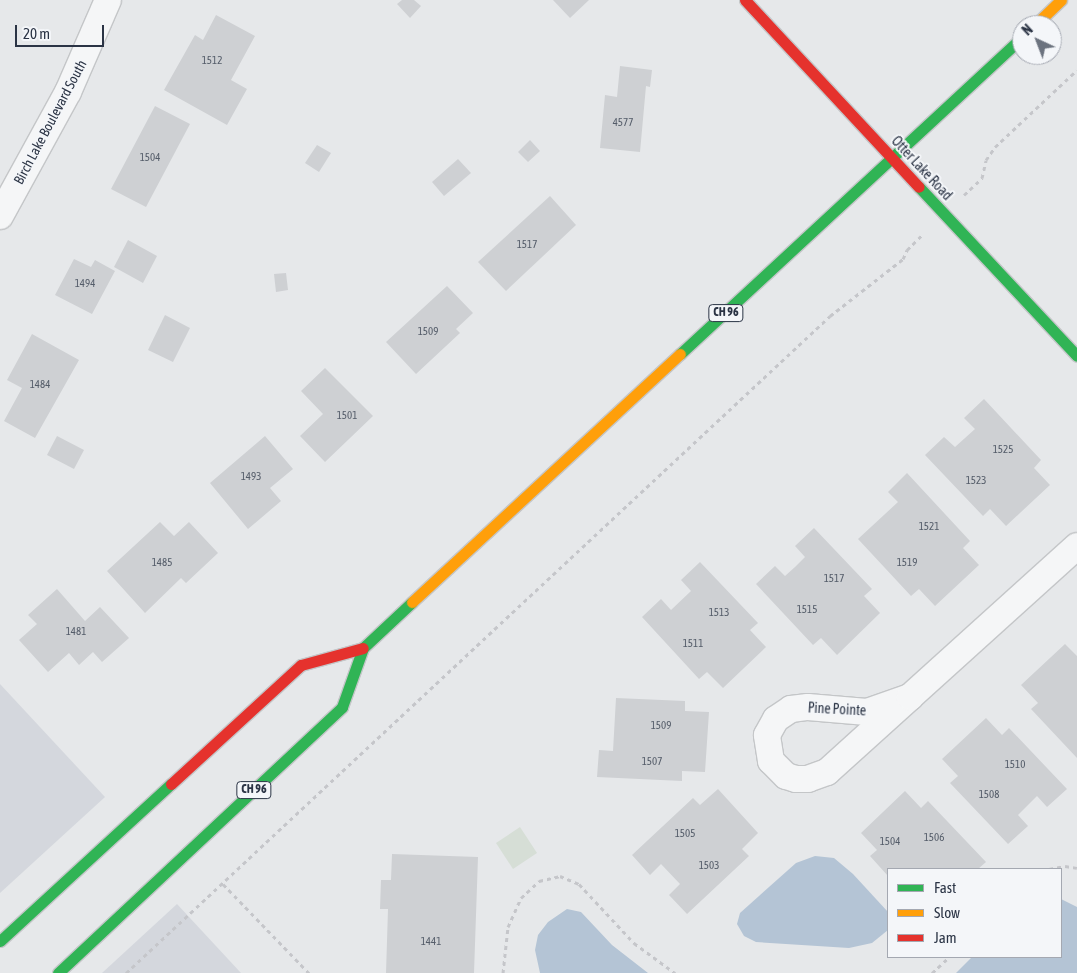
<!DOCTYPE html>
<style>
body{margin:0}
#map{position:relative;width:1077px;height:973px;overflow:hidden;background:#e6e8ea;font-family:"Asap Condensed",sans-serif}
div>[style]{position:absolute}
.built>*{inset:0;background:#d4d7dd}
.green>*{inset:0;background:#d6ded6}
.water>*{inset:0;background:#b4c4d5}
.building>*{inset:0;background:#ced0d3}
.path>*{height:3px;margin-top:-1.5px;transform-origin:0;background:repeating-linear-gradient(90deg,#c5c6ca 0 4px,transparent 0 8px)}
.roads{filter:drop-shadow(1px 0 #c4c6c8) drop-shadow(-1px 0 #c4c6c8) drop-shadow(0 1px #c4c6c8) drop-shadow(0 -1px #c4c6c8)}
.street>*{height:26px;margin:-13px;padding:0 13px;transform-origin:13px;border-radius:13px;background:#f5f6f7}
.fast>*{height:11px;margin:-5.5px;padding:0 5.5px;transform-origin:5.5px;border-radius:5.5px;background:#30b455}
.slow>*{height:11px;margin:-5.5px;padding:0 5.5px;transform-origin:5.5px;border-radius:5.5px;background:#ff9f0a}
.jam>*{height:11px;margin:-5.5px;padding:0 5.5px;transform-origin:5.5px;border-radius:5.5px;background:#e5322d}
span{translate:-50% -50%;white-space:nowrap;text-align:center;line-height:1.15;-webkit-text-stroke:4px #f4f6f9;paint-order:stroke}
.number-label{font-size:11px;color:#545c69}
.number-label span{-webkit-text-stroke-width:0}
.shield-label span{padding:1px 4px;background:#f4f6f9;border:1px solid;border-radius:4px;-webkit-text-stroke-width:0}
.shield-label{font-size:12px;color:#2b3445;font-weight:700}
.street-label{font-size:14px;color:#2b3445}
.legend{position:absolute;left:887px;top:868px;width:175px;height:90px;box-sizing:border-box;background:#f4f6f9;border:1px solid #a4a8b1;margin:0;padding:6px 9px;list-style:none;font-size:15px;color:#2b3445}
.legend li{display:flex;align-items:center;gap:10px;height:25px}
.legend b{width:25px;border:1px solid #a4a8b1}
.north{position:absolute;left:1012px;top:15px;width:50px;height:50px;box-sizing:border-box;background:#f4f6f9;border:1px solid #a4a8b1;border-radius:50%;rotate:317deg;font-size:14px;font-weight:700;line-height:20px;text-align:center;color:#2b3445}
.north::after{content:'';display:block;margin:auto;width:18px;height:22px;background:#6c737f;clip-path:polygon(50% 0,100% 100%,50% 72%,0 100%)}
.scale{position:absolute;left:15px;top:25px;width:89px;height:22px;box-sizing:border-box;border:2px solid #2b3445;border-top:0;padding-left:6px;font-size:15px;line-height:18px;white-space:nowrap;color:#2b3445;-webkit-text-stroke:4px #f4f6f9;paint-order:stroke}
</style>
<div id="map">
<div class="built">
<div style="clip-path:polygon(0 684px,105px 797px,0 893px)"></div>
<div style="clip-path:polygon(177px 904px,241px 973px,102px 973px)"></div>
</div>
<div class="green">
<div style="clip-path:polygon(520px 827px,537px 853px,513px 869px,496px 843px)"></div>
</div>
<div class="water">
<div style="clip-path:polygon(815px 856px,834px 858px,853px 874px,888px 912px,888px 930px,872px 943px,849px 948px,756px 942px,744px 936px,737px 924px,740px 913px,796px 863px)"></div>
<div style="clip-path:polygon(1061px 899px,1077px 907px,1077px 973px,956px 973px,972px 957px,1061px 957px)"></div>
<div style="clip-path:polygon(567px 909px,581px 912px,612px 945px,648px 973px,540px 973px,535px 950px,538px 935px,548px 922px)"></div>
</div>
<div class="building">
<div style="clip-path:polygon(402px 0,414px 0,421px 6px,410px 18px,397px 4px)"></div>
<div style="clip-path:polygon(553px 0,589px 0,570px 18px)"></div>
<div style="clip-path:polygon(216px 15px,255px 36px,231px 80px,247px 89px,227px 125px,164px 90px,195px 35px,203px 40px)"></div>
<div style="clip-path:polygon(620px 66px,652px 70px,650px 87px,646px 86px,640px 152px,600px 148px,605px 95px,617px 97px)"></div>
<div style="clip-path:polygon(155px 106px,190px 124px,146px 207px,111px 189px)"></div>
<div style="clip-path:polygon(530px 140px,540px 151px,528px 162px,518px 152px)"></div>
<div style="clip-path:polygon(317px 145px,331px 153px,319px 172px,305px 163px)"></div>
<div style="clip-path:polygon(458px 159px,471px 173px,444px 196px,432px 182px)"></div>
<div style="clip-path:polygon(550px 196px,576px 225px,506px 291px,478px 262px)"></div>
<div style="clip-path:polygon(128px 240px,157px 256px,143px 283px,114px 267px)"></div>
<div style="clip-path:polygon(74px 259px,91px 267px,95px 260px,115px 271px,92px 314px,55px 295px)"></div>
<div style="clip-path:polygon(286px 273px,288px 290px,276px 292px,274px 274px)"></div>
<div style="clip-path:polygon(447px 286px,473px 313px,456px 329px,460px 333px,416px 374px,386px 342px)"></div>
<div style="clip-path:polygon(165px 315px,190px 328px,173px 362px,148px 350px)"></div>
<div style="clip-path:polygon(32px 334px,79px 360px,35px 438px,4px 421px,22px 388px,7px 380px)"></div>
<div style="clip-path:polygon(325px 368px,373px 416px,325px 462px,300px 436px,323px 414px,301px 391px)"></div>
<div style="clip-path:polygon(984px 399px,1041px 460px,1034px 468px,1050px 485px,1006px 526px,990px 509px,983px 516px,925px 455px,944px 437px,955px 447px,975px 429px,964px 418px)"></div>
<div style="clip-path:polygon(57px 436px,84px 450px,74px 469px,47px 455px)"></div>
<div style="clip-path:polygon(265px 436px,293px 469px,270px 488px,281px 501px,248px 529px,210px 483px)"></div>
<div style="clip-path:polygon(907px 473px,970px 541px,963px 548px,979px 565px,935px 606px,919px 589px,911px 596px,858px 539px,898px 502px,888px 492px)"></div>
<div style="clip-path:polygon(160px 522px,174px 536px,189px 522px,218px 553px,186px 583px,181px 578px,145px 613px,107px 571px)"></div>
<div style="clip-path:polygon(814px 528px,872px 589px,864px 596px,880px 613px,837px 655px,821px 638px,813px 645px,756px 584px,775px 566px,785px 576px,795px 567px,805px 557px,795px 546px)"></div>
<div style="clip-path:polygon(700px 562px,758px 623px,750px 630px,766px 647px,723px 688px,707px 672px,699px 679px,642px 617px,661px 599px,671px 610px,691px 591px,681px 580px)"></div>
<div style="clip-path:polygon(57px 589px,85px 621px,100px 607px,129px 638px,102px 662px,93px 652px,79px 665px,69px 653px,48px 672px,19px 640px,37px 624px,28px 615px)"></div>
<div style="clip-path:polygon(1065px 644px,1077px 656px,1077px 758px,1031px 709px,1038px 703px,1021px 685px)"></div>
<div style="clip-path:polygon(616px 698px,685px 701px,685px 711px,709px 712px,705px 772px,682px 771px,682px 781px,597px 777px,599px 750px,613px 751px)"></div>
<div style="clip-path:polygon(986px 718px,1002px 735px,1009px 728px,1067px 789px,1047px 807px,1037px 796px,1018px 815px,1028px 826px,1008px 844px,950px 783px,958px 776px,942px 759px)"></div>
<div style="clip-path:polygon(718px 789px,758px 833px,742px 849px,749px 856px,687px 914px,669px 895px,680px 884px,661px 864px,650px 875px,632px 855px,693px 798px,700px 805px)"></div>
<div style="clip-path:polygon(905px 791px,921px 808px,928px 801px,986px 862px,978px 869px,888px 869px,888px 876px,870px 856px,877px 850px,861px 833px)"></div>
<div style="clip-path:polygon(392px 854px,478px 857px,474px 973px,386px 973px,388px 909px,380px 909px,381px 880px,391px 880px)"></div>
</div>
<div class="path">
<div style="left:964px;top:195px;width:25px;rotate:-43deg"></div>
<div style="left:982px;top:178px;width:18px;rotate:-77deg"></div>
<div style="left:986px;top:160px;width:16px;rotate:-55deg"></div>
<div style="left:995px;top:147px;width:112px;rotate:-43.2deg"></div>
<div style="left:1049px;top:869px;width:16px;rotate:-11deg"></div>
<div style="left:1065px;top:866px;width:12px;rotate:9deg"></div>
<div style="left:223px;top:884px;width:124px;rotate:46deg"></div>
<div style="left:126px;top:973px;width:963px;rotate:-43.02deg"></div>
<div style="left:830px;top:316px;width:93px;rotate:-38deg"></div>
<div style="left:903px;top:259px;width:10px;rotate:-66deg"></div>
<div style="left:907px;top:250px;width:23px;rotate:-45deg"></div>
<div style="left:503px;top:973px;width:46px;rotate:-83.8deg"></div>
<div style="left:508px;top:927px;width:32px;rotate:-66deg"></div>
<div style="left:521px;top:898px;width:25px;rotate:-43deg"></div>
<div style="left:539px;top:881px;width:22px;rotate:-13deg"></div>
<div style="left:560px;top:876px;width:21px;rotate:23deg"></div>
<div style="left:579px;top:884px;width:81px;rotate:47deg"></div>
<div style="left:634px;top:943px;width:51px;rotate:36.2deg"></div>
<div style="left:932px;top:973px;width:23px;rotate:-43deg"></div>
</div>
<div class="roads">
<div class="street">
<div style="left:0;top:216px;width:141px;rotate:-61.3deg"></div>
<div style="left:68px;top:92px;width:100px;rotate:-66.5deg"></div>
<div style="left:910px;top:697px;width:112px;rotate:137.9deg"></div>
<div style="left:827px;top:772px;width:20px;rotate:160deg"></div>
<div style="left:808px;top:779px;width:12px;rotate:180deg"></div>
<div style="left:796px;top:779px;width:10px;rotate:-163deg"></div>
<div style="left:786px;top:776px;width:21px;rotate:-135deg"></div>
<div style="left:771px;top:761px;width:26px;rotate:-99deg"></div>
<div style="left:767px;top:735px;width:18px;rotate:-61deg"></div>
<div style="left:776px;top:719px;width:18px;rotate:-34deg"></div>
<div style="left:791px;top:709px;width:17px;rotate:-7deg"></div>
<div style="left:808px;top:707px;width:59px;rotate:4.8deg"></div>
<div style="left:867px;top:712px;width:46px;rotate:-19.2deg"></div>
<div style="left:910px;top:697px;width:225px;rotate:-42.1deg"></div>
</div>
<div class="fast">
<div style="left:919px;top:187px;width:231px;rotate:46.9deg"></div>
<div style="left:680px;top:354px;width:466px;rotate:-42.8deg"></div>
<div style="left:0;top:941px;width:232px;rotate:-42.6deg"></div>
<div style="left:58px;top:973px;width:389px;rotate:-43.1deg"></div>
<div style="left:342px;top:707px;width:63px;rotate:-70.4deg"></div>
<div style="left:363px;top:648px;width:67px;rotate:-43.2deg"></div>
</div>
<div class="slow">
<div style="left:1035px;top:25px;width:36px;rotate:-44deg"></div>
<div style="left:412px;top:602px;width:365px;rotate:-42.8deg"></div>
</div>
<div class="jam">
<div style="left:745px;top:0;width:255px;rotate:47.1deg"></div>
<div style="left:171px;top:784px;width:176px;rotate:-42.5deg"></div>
<div style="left:301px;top:665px;width:64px;rotate:-15.3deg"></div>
</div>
</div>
<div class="number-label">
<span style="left:212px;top:60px">1512</span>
<span style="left:623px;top:122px">4577</span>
<span style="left:150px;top:157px">1504</span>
<span style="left:527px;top:244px">1517</span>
<span style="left:85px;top:283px">1494</span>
<span style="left:428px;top:331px">1509</span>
<span style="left:40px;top:384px">1484</span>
<span style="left:347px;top:415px">1501</span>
<span style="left:1003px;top:449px">1525</span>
<span style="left:251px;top:476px">1493</span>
<span style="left:976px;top:480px">1523</span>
<span style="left:929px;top:526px">1521</span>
<span style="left:162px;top:562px">1485</span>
<span style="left:907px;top:562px">1519</span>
<span style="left:834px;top:578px">1517</span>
<span style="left:807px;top:609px">1515</span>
<span style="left:719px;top:612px">1513</span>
<span style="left:76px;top:631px">1481</span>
<span style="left:693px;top:643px">1511</span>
<span style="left:661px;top:725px">1509</span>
<span style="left:652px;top:761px">1507</span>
<span style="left:1015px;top:764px">1510</span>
<span style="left:989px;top:794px">1508</span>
<span style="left:685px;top:833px">1505</span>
<span style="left:934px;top:837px">1506</span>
<span style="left:890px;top:841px">1504</span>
<span style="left:709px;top:865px">1503</span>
<span style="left:431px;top:941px">1441</span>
</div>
<div class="shield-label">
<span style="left:726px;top:313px">CH 96</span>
<span style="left:254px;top:790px">CH 96</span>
</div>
<div class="street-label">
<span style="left:50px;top:122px;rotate:-62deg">Birch Lake Boulevard South</span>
<span style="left:922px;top:168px;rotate:47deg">Otter Lake Road</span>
<span style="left:837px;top:709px;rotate:3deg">Pine Pointe</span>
</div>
<ul class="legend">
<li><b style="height:6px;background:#30b455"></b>Fast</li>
<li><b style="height:6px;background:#ff9f0a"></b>Slow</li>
<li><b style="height:6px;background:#e5322d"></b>Jam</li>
</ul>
<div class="north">N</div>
<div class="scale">20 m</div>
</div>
